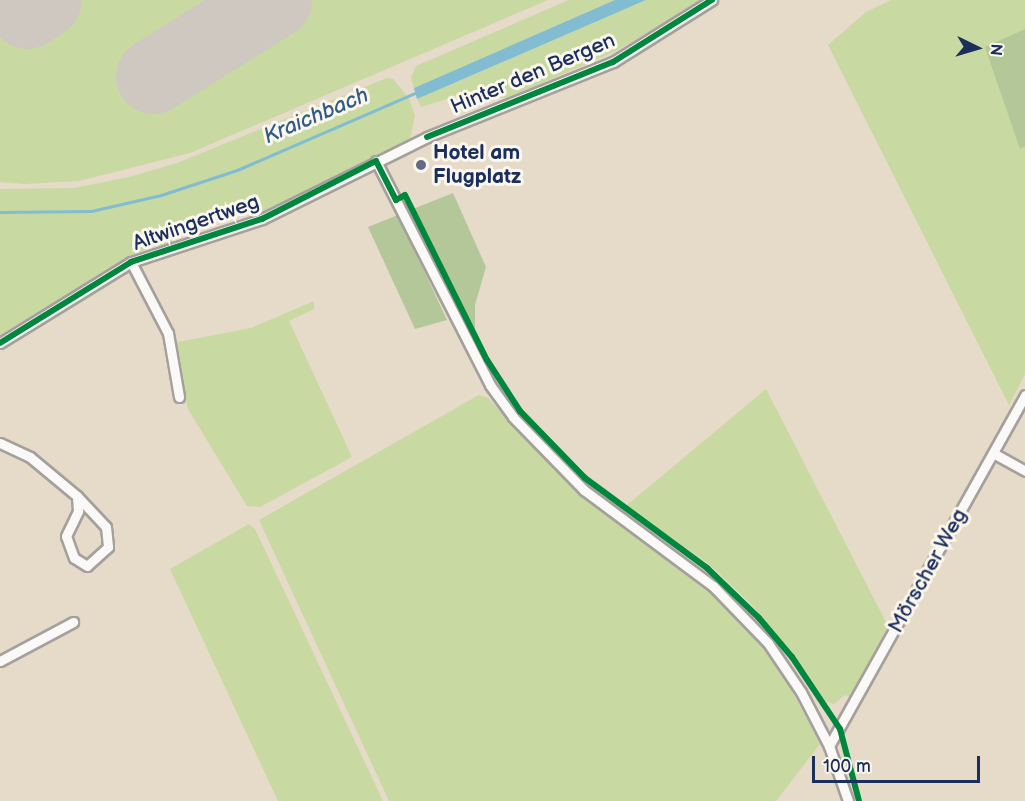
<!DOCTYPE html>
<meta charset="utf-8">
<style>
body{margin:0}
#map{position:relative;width:1025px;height:801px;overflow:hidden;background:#e6dac9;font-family:"Balsamiq Sans",sans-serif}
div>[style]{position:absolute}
.green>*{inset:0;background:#c8d9a2}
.forest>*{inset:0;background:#b4c798}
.water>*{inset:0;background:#81bcd0}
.stream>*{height:3px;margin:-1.5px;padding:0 1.5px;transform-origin:1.5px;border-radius:1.5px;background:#81bcd0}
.runway>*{height:75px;margin:-37.5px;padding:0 37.5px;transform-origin:37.5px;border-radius:37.5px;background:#cec8c1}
.roads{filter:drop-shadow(2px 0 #a4a09c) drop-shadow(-2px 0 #a4a09c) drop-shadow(0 2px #a4a09c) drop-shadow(0 -2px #a4a09c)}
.minor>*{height:9px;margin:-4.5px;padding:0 4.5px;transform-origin:4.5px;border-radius:4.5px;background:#fbf9f7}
.cycleway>*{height:6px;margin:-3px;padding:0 3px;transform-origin:3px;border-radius:3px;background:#00873e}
.dots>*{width:16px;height:16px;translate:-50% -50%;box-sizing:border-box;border:3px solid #fbf7ec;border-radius:50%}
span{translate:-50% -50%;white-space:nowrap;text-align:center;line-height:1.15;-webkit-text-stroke:6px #fbf7ec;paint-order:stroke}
.street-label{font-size:21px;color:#1b2f5e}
.poi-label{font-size:21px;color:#1b2f5e;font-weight:700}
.left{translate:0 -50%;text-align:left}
.water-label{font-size:22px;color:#305c87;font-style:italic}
.north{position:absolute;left:947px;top:18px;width:60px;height:60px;-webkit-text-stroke:4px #fbf7ec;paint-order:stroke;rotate:95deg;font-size:16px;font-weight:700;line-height:24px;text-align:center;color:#1b2f5e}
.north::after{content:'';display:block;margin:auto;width:21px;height:27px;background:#1b2f5e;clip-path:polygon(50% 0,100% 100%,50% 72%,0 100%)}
.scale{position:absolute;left:812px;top:756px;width:168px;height:27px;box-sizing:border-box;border:3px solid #1b2f5e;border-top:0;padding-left:8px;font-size:18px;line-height:21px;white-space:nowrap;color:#1b2f5e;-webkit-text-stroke:4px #fbf7ec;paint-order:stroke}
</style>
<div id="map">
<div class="green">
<div style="clip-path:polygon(0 0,548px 0,190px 153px,79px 181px,24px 184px,0 182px)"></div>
<div style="clip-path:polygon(569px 0,615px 0,414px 88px,411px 78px,416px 66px)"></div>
<div style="clip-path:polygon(646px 0,703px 0,614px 52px,508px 98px,460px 95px,421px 107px,417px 99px)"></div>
<div style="clip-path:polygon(891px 0,1025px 0,1025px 374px,1009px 405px,828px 45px,866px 12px)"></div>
<div style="clip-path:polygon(387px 78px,393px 79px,408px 97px,415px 115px,410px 139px,260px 216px,255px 206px,170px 233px,173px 245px,154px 246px,132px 255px,0 335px,0 189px,75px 188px,129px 177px,177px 163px)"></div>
<div style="clip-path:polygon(314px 301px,314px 309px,289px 321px,352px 457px,260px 507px,247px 506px,188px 409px,173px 343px,251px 328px)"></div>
<div style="clip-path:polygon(766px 389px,888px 626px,850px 697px,845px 695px,834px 704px,821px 700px,801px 666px,753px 606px,709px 564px,626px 506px)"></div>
<div style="clip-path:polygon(479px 395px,488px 398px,573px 488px,672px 560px,734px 614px,759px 641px,787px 681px,820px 744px,776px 801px,389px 801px,259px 520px)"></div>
<div style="clip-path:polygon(249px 524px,255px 529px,383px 801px,278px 801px,170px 569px)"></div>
</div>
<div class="forest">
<div style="clip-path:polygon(1025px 29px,1025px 146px,1020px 149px,985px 47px)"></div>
<div style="clip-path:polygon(453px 193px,486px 267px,475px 305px,475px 332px,413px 209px)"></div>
<div style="clip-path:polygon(398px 215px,447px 320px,415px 329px,368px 227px)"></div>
</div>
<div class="water">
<div style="clip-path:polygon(615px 0,646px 0,417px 99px,414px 88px)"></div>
</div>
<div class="stream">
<div style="left:0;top:212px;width:91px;rotate:-0.6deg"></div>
<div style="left:91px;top:211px;width:72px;rotate:-12.9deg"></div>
<div style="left:161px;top:195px;width:80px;rotate:-18.2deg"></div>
<div style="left:237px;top:170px;width:196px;rotate:-23.4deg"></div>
</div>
<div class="runway">
<div style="left:27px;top:11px;width:20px;rotate:-33deg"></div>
<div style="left:153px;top:76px;width:143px;rotate:-32.1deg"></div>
</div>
<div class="roads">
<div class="minor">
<div style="left:376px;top:161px;width:251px;rotate:63deg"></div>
<div style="left:490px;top:385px;width:39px;rotate:54deg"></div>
<div style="left:513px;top:417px;width:102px;rotate:45.8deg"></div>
<div style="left:584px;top:490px;width:161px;rotate:36.7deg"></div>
<div style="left:713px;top:586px;width:79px;rotate:46deg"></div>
<div style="left:768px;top:643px;width:59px;rotate:56deg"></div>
<div style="left:801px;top:692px;width:61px;rotate:62.6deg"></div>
<div style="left:829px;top:746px;width:58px;rotate:70.9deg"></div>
<div style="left:131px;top:262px;width:80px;rotate:62.5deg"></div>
<div style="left:168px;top:333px;width:65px;rotate:80.2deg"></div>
<div style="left:0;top:343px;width:154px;rotate:-31.7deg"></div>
<div style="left:131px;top:262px;width:138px;rotate:-18.2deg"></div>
<div style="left:262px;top:219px;width:184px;rotate:-26.4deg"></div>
<div style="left:427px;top:137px;width:201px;rotate:-22deg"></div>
<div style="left:613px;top:62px;width:117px;rotate:-32.1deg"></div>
<div style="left:0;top:443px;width:33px;rotate:25deg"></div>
<div style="left:30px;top:457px;width:61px;rotate:39.7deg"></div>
<div style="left:77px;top:496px;width:42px;rotate:46.9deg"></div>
<div style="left:106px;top:527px;width:20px;rotate:84deg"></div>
<div style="left:108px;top:547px;width:28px;rotate:138deg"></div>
<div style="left:87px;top:566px;width:15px;rotate:-148deg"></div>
<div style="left:74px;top:558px;width:23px;rotate:-110deg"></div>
<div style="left:66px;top:536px;width:28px;rotate:-64deg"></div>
<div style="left:78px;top:511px;width:15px;rotate:-94deg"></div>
<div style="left:993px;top:453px;width:37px;rotate:29deg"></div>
<div style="left:0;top:661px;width:83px;rotate:-28.1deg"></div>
<div style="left:829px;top:746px;width:402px;rotate:-60.8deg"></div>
</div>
</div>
<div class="cycleway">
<div style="left:427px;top:137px;width:201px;rotate:-22deg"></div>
<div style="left:613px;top:62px;width:117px;rotate:-32.1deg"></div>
<div style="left:0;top:343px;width:154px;rotate:-31.7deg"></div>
<div style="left:131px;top:262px;width:138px;rotate:-18.2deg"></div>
<div style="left:262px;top:219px;width:128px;rotate:-27deg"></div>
<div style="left:376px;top:161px;width:44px;rotate:62.9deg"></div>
<div style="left:396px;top:200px;width:10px;rotate:-29deg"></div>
<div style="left:405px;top:195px;width:184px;rotate:63.6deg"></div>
<div style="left:487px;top:360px;width:61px;rotate:57.1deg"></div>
<div style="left:520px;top:411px;width:93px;rotate:45.9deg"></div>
<div style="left:585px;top:478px;width:152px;rotate:36.4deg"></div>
<div style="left:707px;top:568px;width:72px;rotate:43.9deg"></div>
<div style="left:759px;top:618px;width:51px;rotate:49.8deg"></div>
<div style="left:792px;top:657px;width:87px;rotate:56.3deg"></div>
<div style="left:840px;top:729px;width:74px;rotate:75.2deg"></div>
</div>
<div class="dots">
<div style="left:421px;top:165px;background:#626b83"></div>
</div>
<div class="street-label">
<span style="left:533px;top:74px;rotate:-23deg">Hinter den Bergen</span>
<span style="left:196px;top:223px;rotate:-19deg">Altwingertweg</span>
<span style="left:928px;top:571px;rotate:-61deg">Mörscher Weg</span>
</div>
<div class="poi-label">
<span class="left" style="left:433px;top:165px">Hotel am<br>Flugplatz</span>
</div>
<div class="water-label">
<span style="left:316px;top:116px;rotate:-23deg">Kraichbach</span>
</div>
<div class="north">N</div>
<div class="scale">100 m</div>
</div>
